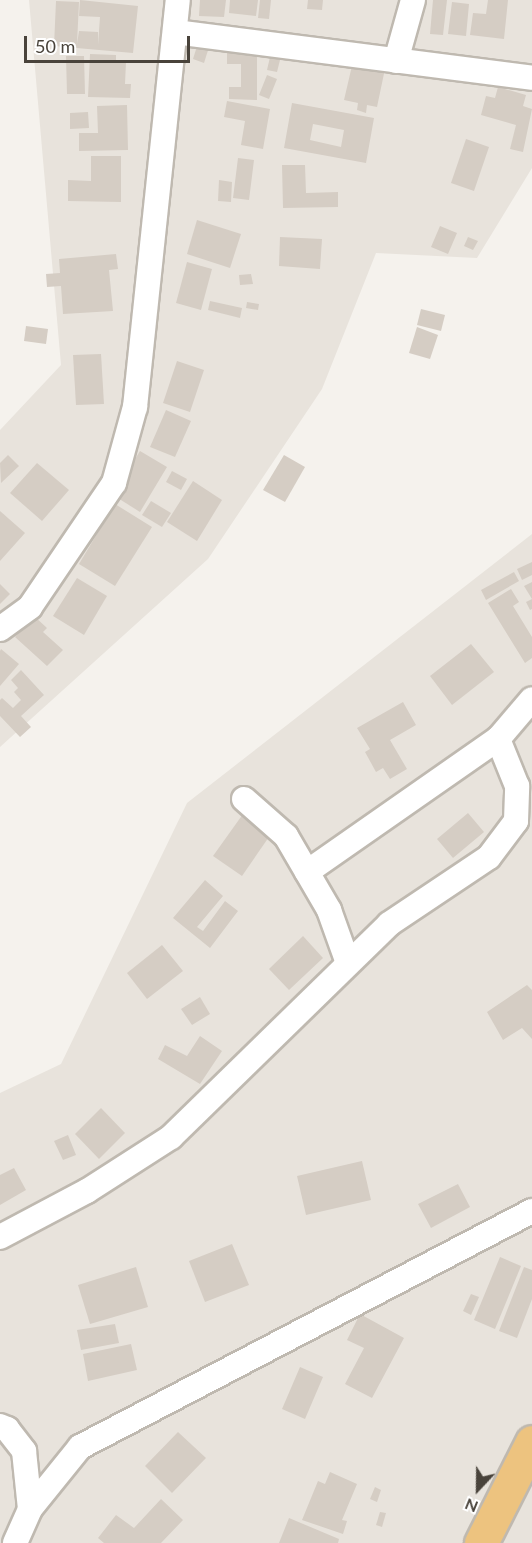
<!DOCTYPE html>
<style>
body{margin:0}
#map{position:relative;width:532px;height:1543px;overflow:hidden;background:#f5f2ed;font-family:Lato,sans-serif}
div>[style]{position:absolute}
.residential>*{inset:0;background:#e8e3dc}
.building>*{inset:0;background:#d5cdc4}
.roads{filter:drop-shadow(2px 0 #bfb9b0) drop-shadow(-2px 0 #bfb9b0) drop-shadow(0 2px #bfb9b0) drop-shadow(0 -2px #bfb9b0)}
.street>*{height:24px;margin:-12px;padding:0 12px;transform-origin:12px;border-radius:12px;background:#fff}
.highway>*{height:33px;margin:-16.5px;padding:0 16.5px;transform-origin:16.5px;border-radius:16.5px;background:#edc37f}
span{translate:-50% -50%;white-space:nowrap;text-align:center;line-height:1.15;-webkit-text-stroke:6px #fff;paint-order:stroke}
.north{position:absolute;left:448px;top:1459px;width:60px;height:60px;-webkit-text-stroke:4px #fff;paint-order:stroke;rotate:202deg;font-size:16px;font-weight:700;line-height:24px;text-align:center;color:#49433b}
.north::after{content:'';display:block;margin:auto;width:21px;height:27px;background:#49433b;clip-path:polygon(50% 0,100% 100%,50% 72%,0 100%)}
.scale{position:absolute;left:24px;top:36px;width:166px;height:27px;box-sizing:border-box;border:3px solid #49433b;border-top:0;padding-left:8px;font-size:18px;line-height:21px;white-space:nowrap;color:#49433b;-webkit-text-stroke:4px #fff;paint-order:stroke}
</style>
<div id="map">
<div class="residential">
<div style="clip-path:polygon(29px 0,532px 0,532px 168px,477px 258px,376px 253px,322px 389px,208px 559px,0 747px,0 430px,61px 365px)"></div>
<div style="clip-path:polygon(532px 534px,532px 1543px,0 1543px,0 1093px,61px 1064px,187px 803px)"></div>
</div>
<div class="building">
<div style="clip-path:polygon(80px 0,138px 6px,133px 53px,54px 46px,56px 1px,79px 2px,77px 44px,79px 31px,98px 32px,98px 45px,100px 17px,79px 16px)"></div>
<div style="clip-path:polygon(200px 0,226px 0,224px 17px,199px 16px)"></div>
<div style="clip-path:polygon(230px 0,258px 0,256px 16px,229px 13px)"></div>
<div style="clip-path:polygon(260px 0,271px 0,269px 19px,258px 18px)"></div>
<div style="clip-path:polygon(308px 0,323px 0,322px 10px,307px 9px)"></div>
<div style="clip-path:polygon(433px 0,447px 0,443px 35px,430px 34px)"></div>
<div style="clip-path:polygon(488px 0,508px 0,504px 39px,470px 35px,473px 13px,486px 14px)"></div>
<div style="clip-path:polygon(452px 2px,469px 4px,466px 36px,448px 34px)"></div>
<div style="clip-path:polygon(199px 40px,210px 44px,204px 63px,193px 59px)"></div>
<div style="clip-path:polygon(227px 51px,257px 51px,257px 100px,229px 99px,229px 87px,241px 87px,241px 64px,227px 64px)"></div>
<div style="clip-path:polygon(90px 54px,116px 55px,116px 62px,126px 62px,125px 84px,131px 84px,130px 98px,88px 97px)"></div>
<div style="clip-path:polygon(66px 56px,84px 56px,85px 94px,67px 94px)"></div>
<div style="clip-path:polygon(270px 57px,280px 60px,277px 72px,267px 70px)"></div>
<div style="clip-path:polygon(354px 57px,386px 64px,377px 107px,367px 105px,366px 113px,357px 110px,358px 103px,344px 100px)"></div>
<div style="clip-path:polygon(267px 75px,277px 79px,269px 99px,259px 95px)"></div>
<div style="clip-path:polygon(498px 87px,526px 95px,523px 106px,532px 109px,523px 152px,510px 149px,516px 125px,481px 115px,486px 96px,495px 98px)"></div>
<div style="clip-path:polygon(227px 101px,270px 109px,263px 149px,241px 145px,245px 121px,224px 117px)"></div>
<div style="clip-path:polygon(evenodd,292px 103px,374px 118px,366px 163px,284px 148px,292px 103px,313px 124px,344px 130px,341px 147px,310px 140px,313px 124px)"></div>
<div style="clip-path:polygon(127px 105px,128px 150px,79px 151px,79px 133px,98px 133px,97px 106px)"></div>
<div style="clip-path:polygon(88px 112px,89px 128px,70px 129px,70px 113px)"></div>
<div style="clip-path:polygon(466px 139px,489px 147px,474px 191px,451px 183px)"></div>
<div style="clip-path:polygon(91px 156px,121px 156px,121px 202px,68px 201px,68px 180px,91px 181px)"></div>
<div style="clip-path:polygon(238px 158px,254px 160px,249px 200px,233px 198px)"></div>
<div style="clip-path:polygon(282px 165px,305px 165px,306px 193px,338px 192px,338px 207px,283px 208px)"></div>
<div style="clip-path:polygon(219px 180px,232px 182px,231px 202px,218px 201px)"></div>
<div style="clip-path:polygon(197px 220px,241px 234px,230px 268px,187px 254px)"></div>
<div style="clip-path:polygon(440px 226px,457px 233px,448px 254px,431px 247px)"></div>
<div style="clip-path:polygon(280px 237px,322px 239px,320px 269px,279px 266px)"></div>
<div style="clip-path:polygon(468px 237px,478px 241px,473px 250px,464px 246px)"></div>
<div style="clip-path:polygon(116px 254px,118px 269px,109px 270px,113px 311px,63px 314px,61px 286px,47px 287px,46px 274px,60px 273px,59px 259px)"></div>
<div style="clip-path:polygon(187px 262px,212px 269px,201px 310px,176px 303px)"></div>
<div style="clip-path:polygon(251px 274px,253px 284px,240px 285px,239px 275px)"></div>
<div style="clip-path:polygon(210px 301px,242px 308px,240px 318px,208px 310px)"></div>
<div style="clip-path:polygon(247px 302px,259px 304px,258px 310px,246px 308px)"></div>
<div style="clip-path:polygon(421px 309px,445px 315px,441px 331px,417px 325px)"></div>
<div style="clip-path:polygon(26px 326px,48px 329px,46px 344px,24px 341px)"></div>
<div style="clip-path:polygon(417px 327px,438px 335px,430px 359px,409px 353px)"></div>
<div style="clip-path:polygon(101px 354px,104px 404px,76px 405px,73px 355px)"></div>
<div style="clip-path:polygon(177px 361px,204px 370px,190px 412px,163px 403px)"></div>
<div style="clip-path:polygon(166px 410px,191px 421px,175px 457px,150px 447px)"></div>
<div style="clip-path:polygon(140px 451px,167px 467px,140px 512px,113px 495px)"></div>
<div style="clip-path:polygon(8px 455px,19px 466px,1px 483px,0 463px)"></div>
<div style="clip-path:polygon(284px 455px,305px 467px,285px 502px,263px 490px)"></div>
<div style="clip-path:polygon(37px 463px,69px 490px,42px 521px,10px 493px)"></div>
<div style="clip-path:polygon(172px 471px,187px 479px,181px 490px,166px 482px)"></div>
<div style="clip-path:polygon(193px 481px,222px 500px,197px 541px,167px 522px)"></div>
<div style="clip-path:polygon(151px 501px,171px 513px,162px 527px,142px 515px)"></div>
<div style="clip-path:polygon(115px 504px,152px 527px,115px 586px,79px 564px)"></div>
<div style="clip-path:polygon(0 511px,25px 533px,0 561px)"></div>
<div style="clip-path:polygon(532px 562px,532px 575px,522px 580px,517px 569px)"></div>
<div style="clip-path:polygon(514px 572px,519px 581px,486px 600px,481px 590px)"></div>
<div style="clip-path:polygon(77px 578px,107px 596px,84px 635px,53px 616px)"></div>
<div style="clip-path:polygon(532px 582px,532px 599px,524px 586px)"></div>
<div style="clip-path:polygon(0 584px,10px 594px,0 604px)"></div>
<div style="clip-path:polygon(511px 589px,519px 602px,513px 606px,532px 637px,532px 658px,525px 663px,488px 603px)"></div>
<div style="clip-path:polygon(532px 599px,532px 609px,530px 610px,526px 602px)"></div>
<div style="clip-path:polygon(34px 616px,47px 628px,43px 632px,63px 650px,47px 666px,15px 637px)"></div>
<div style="clip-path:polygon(471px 644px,494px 672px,452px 705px,430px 676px)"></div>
<div style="clip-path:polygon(1px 649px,19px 664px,0 686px,0 651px)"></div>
<div style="clip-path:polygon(21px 670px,44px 695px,21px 716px,31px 727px,20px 737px,0 716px,0 700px,2px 698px,13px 708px,21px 700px,14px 692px,18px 688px,11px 680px)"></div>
<div style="clip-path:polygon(403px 702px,416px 725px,390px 740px,407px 769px,390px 779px,383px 768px,376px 772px,365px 752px,370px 749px,357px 728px)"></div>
<div style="clip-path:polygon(468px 813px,484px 832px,453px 858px,437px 839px)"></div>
<div style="clip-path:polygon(243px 814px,271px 834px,242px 876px,213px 856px)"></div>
<div style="clip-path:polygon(205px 880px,223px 896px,197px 927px,203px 931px,225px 901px,238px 911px,210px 948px,173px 918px)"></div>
<div style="clip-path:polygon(303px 936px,323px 958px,289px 990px,269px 969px)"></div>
<div style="clip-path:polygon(162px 945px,183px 971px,147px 999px,127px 973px)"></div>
<div style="clip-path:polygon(527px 985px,532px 990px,532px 1039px,522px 1028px,503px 1040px,487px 1012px)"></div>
<div style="clip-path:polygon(200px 997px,210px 1014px,192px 1025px,181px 1009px)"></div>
<div style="clip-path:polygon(200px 1036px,222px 1051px,200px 1084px,158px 1059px,165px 1045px,187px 1056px)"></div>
<div style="clip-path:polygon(101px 1108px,125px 1133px,99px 1159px,75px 1134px)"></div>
<div style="clip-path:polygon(68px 1135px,76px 1155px,63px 1160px,54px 1141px)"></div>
<div style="clip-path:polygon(362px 1161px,371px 1200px,306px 1215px,297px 1176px)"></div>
<div style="clip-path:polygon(14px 1168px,26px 1190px,0 1205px,0 1175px)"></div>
<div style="clip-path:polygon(458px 1184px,470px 1207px,431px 1228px,418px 1204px)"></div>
<div style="clip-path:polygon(232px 1244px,249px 1285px,205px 1302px,189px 1261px)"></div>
<div style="clip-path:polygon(500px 1257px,521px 1266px,495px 1329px,474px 1320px)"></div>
<div style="clip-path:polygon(136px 1267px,148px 1307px,90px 1324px,78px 1285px)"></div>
<div style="clip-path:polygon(524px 1267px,532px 1270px,532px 1299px,517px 1338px,499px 1331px)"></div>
<div style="clip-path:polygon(471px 1294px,479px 1297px,471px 1315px,463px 1311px)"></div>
<div style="clip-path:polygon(360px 1314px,404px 1338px,372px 1398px,345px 1384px,364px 1348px,347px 1340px)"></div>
<div style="clip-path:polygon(115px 1324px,119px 1343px,81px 1350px,77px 1330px)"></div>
<div style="clip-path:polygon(131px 1344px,137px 1370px,88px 1381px,83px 1354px)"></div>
<div style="clip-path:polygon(300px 1367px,323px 1377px,305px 1419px,282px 1409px)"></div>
<div style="clip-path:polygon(178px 1432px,206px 1458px,172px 1493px,145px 1466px)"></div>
<div style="clip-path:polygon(330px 1472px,357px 1484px,342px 1520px,347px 1521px,343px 1534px,302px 1520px,318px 1481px,325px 1484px)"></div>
<div style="clip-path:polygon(375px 1487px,381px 1490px,377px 1502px,370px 1499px)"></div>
<div style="clip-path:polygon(161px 1499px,183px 1520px,161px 1543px,104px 1543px,98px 1538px,116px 1515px,134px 1528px)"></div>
<div style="clip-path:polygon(380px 1512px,386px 1513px,382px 1527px,376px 1525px)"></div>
<div style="clip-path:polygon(289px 1518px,339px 1539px,338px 1543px,279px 1543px)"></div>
</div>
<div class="roads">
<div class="street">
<div style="left:175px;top:32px;width:360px;rotate:7.3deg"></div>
<div style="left:396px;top:61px;width:63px;rotate:-74.4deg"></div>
<div style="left:0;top:629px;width:37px;rotate:-36deg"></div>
<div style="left:30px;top:607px;width:150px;rotate:-55.9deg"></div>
<div style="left:114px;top:483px;width:79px;rotate:-74.6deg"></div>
<div style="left:135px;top:407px;width:409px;rotate:-84deg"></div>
<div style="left:244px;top:799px;width:56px;rotate:41.4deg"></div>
<div style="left:286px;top:836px;width:86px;rotate:59.8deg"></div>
<div style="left:329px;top:910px;width:56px;rotate:70.3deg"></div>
<div style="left:307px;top:872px;width:233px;rotate:-34.9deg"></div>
<div style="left:498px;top:739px;width:52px;rotate:-49.6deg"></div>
<div style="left:0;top:1237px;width:98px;rotate:-27.9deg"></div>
<div style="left:87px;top:1191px;width:100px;rotate:-32.7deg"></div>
<div style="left:171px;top:1137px;width:305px;rotate:-44.3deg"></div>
<div style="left:389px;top:924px;width:120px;rotate:-33.8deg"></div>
<div style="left:489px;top:857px;width:45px;rotate:-53.1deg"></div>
<div style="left:516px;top:821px;width:35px;rotate:-88deg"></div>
<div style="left:517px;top:786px;width:51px;rotate:-112deg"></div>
<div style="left:0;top:1426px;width:8px;rotate:23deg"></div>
<div style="left:7px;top:1429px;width:28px;rotate:52deg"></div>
<div style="left:24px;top:1451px;width:58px;rotate:84.1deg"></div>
<div style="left:15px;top:1543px;width:37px;rotate:-66deg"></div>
<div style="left:30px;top:1509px;width:80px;rotate:-51.1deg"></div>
<div style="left:80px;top:1447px;width:510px;rotate:-27.57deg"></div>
</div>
<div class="highway">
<div style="left:481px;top:1543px;width:113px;rotate:-63.2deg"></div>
</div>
</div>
<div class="north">N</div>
<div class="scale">50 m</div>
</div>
